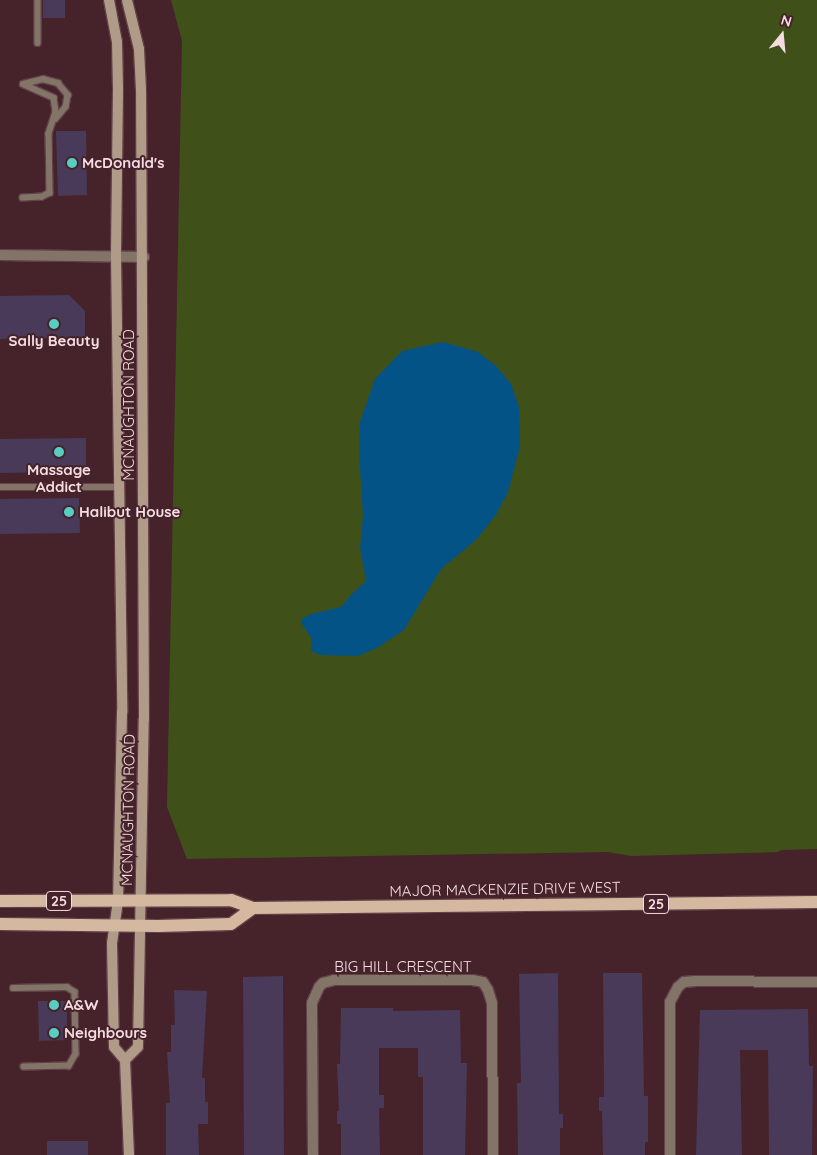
<!DOCTYPE html>
<style>
body{margin:0}
#map{position:relative;width:817px;height:1155px;overflow:hidden;background:#46232b;font-family:Quicksand,sans-serif}
div>[style]{position:absolute}
.green>*{inset:0;background:#3f5119}
.water>*{inset:0;background:#035386}
.building>*{inset:0;background:#483a58}
.roads{filter:drop-shadow(1px 0 #624148) drop-shadow(-1px 0 #624148) drop-shadow(0 1px #624148) drop-shadow(0 -1px #624148)}
.lane>*{height:5.5px;margin:-2.75px;padding:0 2.75px;transform-origin:2.75px;border-radius:2.75px;background:#827568}
.street>*{height:10px;margin:-5px;padding:0 5px;transform-origin:5px;border-radius:5px;background:#827568}
.secondary>*{height:10px;margin:-5px;padding:0 5px;transform-origin:5px;border-radius:5px;background:#b09b88}
.primary>*{height:12px;margin:-6px;padding:0 6px;transform-origin:6px;border-radius:6px;background:#d4b9a0}
.dots>*{width:14px;height:14px;translate:-50% -50%;box-sizing:border-box;border:2px solid #46232b;border-radius:50%}
span{translate:-50% -50%;white-space:nowrap;text-align:center;line-height:1.15;-webkit-text-stroke:4px #46232b;paint-order:stroke}
.shield-label span{padding:1px 4px;background:#46232b;border:1px solid;border-radius:4px;-webkit-text-stroke-width:0}
.shield-label{font-size:14px;color:#f4dce1;font-weight:700}
.poi-label{font-size:15px;color:#f4dce1;font-weight:700}
.left{translate:0 -50%;text-align:left}
.street-label{font-size:15px;color:#f4dce1}
.north{position:absolute;left:757px;top:10px;width:50px;height:50px;-webkit-text-stroke:4px #46232b;paint-order:stroke;rotate:17deg;font-size:14px;font-weight:700;line-height:20px;text-align:center;color:#f4dce1}
.north::after{content:'';display:block;margin:auto;width:18px;height:22px;background:#f4dce1;clip-path:polygon(50% 0,100% 100%,50% 72%,0 100%)}
</style>
<div id="map">
<div class="green">
<div style="clip-path:polygon(171px 0,817px 0,817px 849px,781px 850px,778px 852px,632px 856px,607px 852px,187px 859px,167px 807px,182px 41px)"></div>
</div>
<div class="water">
<div style="clip-path:polygon(443px 342px,478px 352px,496px 366px,511px 384px,519px 407px,520px 446px,508px 492px,496px 515px,476px 540px,441px 569px,404px 630px,377px 648px,358px 656px,321px 655px,311px 651px,311px 638px,302px 624px,302px 619px,311px 614px,341px 607px,352px 594px,366px 581px,360px 548px,363px 516px,359px 452px,360px 422px,375px 379px,402px 351px)"></div>
</div>
<div class="building">
<div style="clip-path:polygon(43px 0,65px 0,65px 18px,43px 18px)"></div>
<div style="clip-path:polygon(56px 131px,86px 131px,87px 195px,58px 196px)"></div>
<div style="clip-path:polygon(69px 295px,85px 311px,85px 337px,0 339px,0 296px)"></div>
<div style="clip-path:polygon(86px 438px,86px 472px,0 473px,0 439px)"></div>
<div style="clip-path:polygon(79px 498px,80px 533px,0 534px,0 499px)"></div>
<div style="clip-path:polygon(558px 973px,559px 1114px,563px 1114px,563px 1128px,560px 1128px,560px 1155px,518px 1155px,517px 1083px,521px 1083px,519px 974px)"></div>
<div style="clip-path:polygon(603px 973px,642px 973px,644px 1096px,648px 1096px,648px 1142px,645px 1142px,645px 1155px,603px 1155px,602px 1111px,599px 1111px,599px 1097px,604px 1097px,604px 1082px)"></div>
<div style="clip-path:polygon(283px 976px,284px 1155px,244px 1155px,243px 977px)"></div>
<div style="clip-path:polygon(174px 990px,207px 991px,202px 1078px,205px 1078px,205px 1102px,208px 1102px,208px 1124px,198px 1124px,199px 1155px,166px 1155px,166px 1103px,170px 1103px,167px 1052px,171px 1052px,171px 1025px,175px 1025px)"></div>
<div style="clip-path:polygon(38px 1001px,67px 1001px,67px 1040px,39px 1041px)"></div>
<div style="clip-path:polygon(341px 1008px,393px 1008px,393px 1011px,460px 1010px,461px 1063px,467px 1063px,465px 1155px,423px 1155px,423px 1077px,418px 1077px,418px 1048px,379px 1048px,379px 1095px,384px 1095px,384px 1108px,379px 1108px,380px 1155px,341px 1155px,341px 1124px,337px 1124px,337px 1111px,339px 1111px,337px 1064px,340px 1064px)"></div>
<div style="clip-path:polygon(808px 1009px,809px 1066px,813px 1066px,812px 1155px,769px 1155px,768px 1050px,740px 1050px,742px 1155px,696px 1155px,700px 1010px)"></div>
<div style="clip-path:polygon(47px 1141px,88px 1141px,88px 1155px,47px 1155px)"></div>
</div>
<div class="roads">
<div class="lane">
<div style="left:38px;top:0;width:43px;rotate:90deg"></div>
<div style="left:23px;top:84px;width:34px;rotate:24deg"></div>
<div style="left:54px;top:98px;width:14px;rotate:82deg"></div>
<div style="left:56px;top:112px;width:23px;rotate:108deg"></div>
<div style="left:49px;top:134px;width:59px;rotate:89deg"></div>
<div style="left:50px;top:193px;width:9px;rotate:153deg"></div>
<div style="left:42px;top:197px;width:19px;rotate:177deg"></div>
<div style="left:23px;top:84px;width:21px;rotate:-14deg"></div>
<div style="left:43px;top:79px;width:16px;rotate:15deg"></div>
<div style="left:58px;top:83px;width:16px;rotate:50deg"></div>
<div style="left:68px;top:95px;width:12px;rotate:99deg"></div>
<div style="left:66px;top:107px;width:16px;rotate:130deg"></div>
<div style="left:0;top:487px;width:119px"></div>
<div style="left:13px;top:988px;width:54px;rotate:-1.1deg"></div>
<div style="left:67px;top:987px;width:9px;rotate:32deg"></div>
<div style="left:75px;top:992px;width:62px;rotate:89.1deg"></div>
<div style="left:76px;top:1054px;width:14px;rotate:120deg"></div>
<div style="left:69px;top:1066px;width:45px;rotate:178.7deg"></div>
</div>
<div class="street">
<div style="left:0;top:255px;width:144px;rotate:0.8deg"></div>
<div style="left:313px;top:1155px;width:152px;rotate:-90.4deg"></div>
<div style="left:312px;top:1003px;width:17px;rotate:-66deg"></div>
<div style="left:319px;top:987px;width:6px;rotate:-45deg"></div>
<div style="left:323px;top:983px;width:11px;rotate:-15deg"></div>
<div style="left:334px;top:980px;width:138px"></div>
<div style="left:472px;top:980px;width:11px;rotate:10deg"></div>
<div style="left:483px;top:982px;width:9px;rotate:58deg"></div>
<div style="left:488px;top:990px;width:14px;rotate:73deg"></div>
<div style="left:492px;top:1003px;width:152px;rotate:89.6deg"></div>
<div style="left:670px;top:1155px;width:153px;rotate:-90deg"></div>
<div style="left:670px;top:1002px;width:17px;rotate:-62deg"></div>
<div style="left:678px;top:987px;width:8px;rotate:-40deg"></div>
<div style="left:684px;top:982px;width:12px;rotate:-5deg"></div>
<div style="left:696px;top:981px;width:121px;rotate:0.5deg"></div>
</div>
<div class="secondary">
<div style="left:109px;top:0;width:43px;rotate:79.2deg"></div>
<div style="left:117px;top:42px;width:47px;rotate:88.8deg"></div>
<div style="left:118px;top:89px;width:167px;rotate:90.7deg"></div>
<div style="left:116px;top:256px;width:456px;rotate:89.2deg"></div>
<div style="left:122px;top:712px;width:189px;rotate:91.2deg"></div>
<div style="left:118px;top:901px;width:42px;rotate:98.1deg"></div>
<div style="left:112px;top:943px;width:104px;rotate:88.9deg"></div>
<div style="left:114px;top:1047px;width:17px;rotate:50deg"></div>
<div style="left:125px;top:1060px;width:95px;rotate:87.6deg"></div>
<div style="left:125px;top:1060px;width:18px;rotate:-45deg"></div>
<div style="left:138px;top:1047px;width:328px;rotate:-89deg"></div>
<div style="left:144px;top:719px;width:629px;rotate:-90.27deg"></div>
<div style="left:141px;top:90px;width:41px;rotate:-92.8deg"></div>
<div style="left:139px;top:49px;width:50px;rotate:-103.8deg"></div>
</div>
<div class="primary">
<div style="left:0;top:901px;width:231px;rotate:-0.2deg"></div>
<div style="left:231px;top:900px;width:23px;rotate:20deg"></div>
<div style="left:253px;top:908px;width:564px;rotate:-0.61deg"></div>
<div style="left:0;top:924px;width:158px;rotate:0.7deg"></div>
<div style="left:158px;top:926px;width:73px;rotate:-1.6deg"></div>
<div style="left:231px;top:924px;width:27px;rotate:-36deg"></div>
</div>
</div>
<div class="dots">
<div style="left:72px;top:163px;background:#57cec1"></div>
<div style="left:54px;top:324px;background:#57cec1"></div>
<div style="left:59px;top:452px;background:#57cec1"></div>
<div style="left:69px;top:512px;background:#57cec1"></div>
<div style="left:54px;top:1005px;background:#57cec1"></div>
<div style="left:54px;top:1033px;background:#57cec1"></div>
</div>
<div class="shield-label">
<span style="left:59px;top:901px">25</span>
<span style="left:656px;top:904px">25</span>
</div>
<div class="poi-label">
<span class="left" style="left:82px;top:163px">McDonald's</span>
<span style="left:54px;top:341px">Sally Beauty</span>
<span style="left:59px;top:478px">Massage<br>Addict</span>
<span class="left" style="left:79px;top:512px">Halibut House</span>
<span class="left" style="left:64px;top:1005px">A&amp;W</span>
<span class="left" style="left:64px;top:1033px">Neighbours</span>
</div>
<div class="street-label">
<span style="left:129px;top:405px;rotate:-90deg">MCNAUGHTON ROAD</span>
<span style="left:128px;top:810px;rotate:-89deg">MCNAUGHTON ROAD</span>
<span style="left:505px;top:889px;rotate:-1deg">MAJOR MACKENZIE DRIVE WEST</span>
<span style="left:403px;top:967px">BIG HILL CRESCENT</span>
</div>
<div class="north">N</div>
</div>
